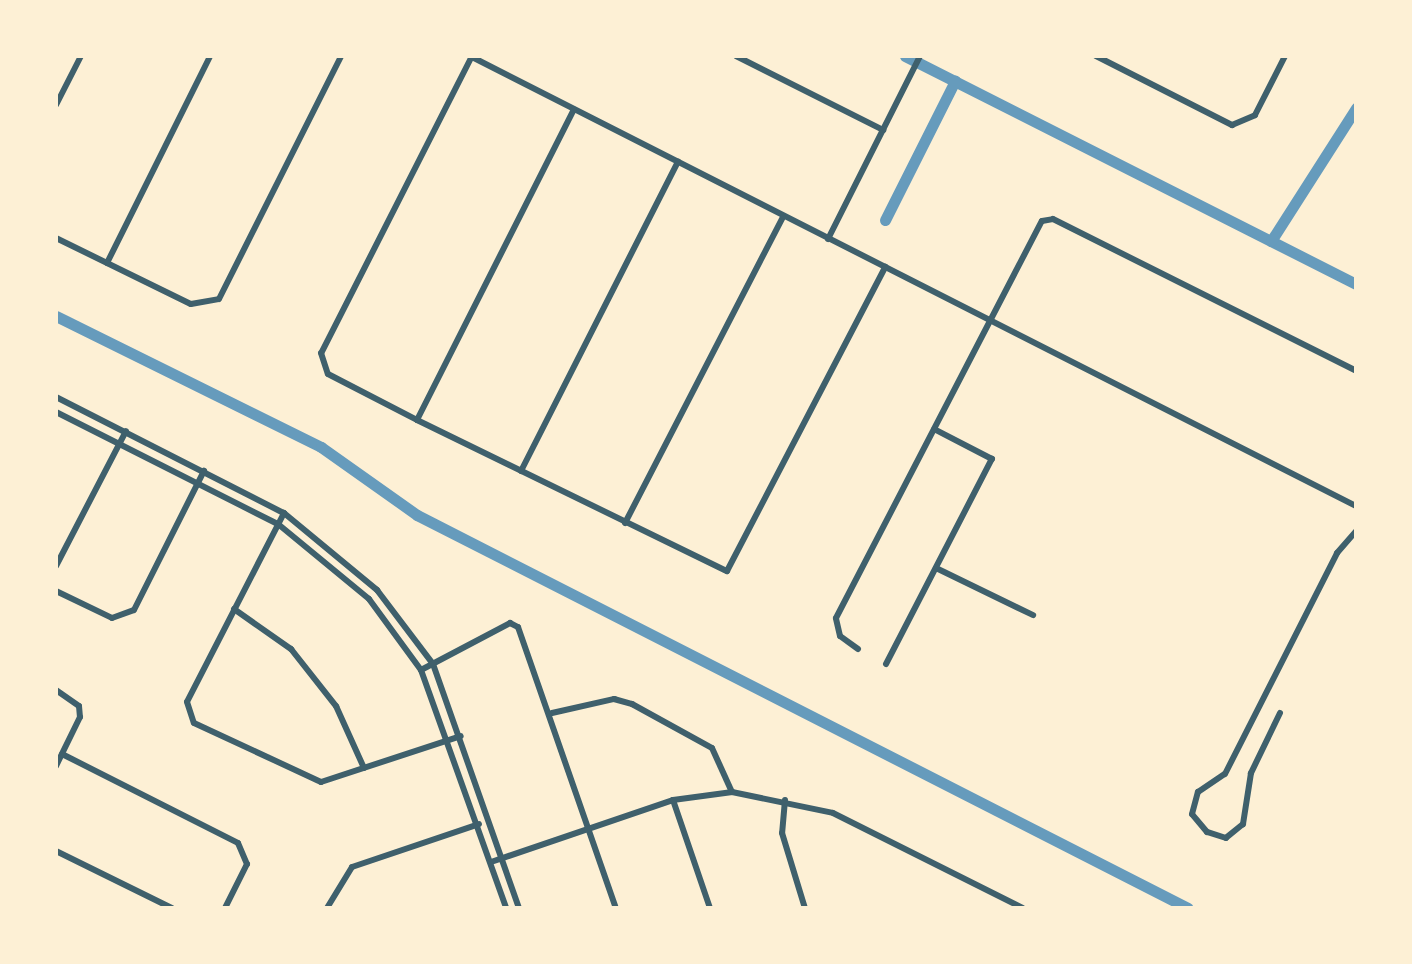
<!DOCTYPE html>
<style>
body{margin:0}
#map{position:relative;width:1412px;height:964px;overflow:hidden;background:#fdf0d5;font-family:"DM Sans",sans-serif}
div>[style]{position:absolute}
.canal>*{height:11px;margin:-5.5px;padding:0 5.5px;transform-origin:5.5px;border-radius:5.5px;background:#669bbc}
.minor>*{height:6px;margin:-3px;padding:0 3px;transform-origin:3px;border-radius:3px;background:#3f606c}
span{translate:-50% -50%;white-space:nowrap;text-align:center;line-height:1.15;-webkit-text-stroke:8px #fdf0d5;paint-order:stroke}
.frame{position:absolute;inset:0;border:58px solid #fdf0d5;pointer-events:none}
</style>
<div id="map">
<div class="canal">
<div style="left:905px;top:56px;width:505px;rotate:26.82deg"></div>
<div style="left:885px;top:220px;width:156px;rotate:-63.3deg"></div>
<div style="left:1271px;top:241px;width:158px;rotate:-57.4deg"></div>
<div style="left:56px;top:316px;width:296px;rotate:26.3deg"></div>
<div style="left:321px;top:447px;width:118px;rotate:35.3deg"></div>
<div style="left:417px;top:515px;width:865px;rotate:27.01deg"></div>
</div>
<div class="minor">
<div style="left:470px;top:56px;width:994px;rotate:26.93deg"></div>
<div style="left:472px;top:56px;width:333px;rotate:116.9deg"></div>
<div style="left:321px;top:353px;width:22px;rotate:72deg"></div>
<div style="left:328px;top:374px;width:100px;rotate:27.3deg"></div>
<div style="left:417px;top:420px;width:345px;rotate:26deg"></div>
<div style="left:727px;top:571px;width:343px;rotate:-62.5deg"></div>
<div style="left:736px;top:56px;width:165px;rotate:26.7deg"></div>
<div style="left:1096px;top:56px;width:153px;rotate:26.9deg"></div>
<div style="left:1232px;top:125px;width:25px;rotate:-23deg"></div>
<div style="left:1255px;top:115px;width:66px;rotate:-63deg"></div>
<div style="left:56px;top:105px;width:55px;rotate:-63deg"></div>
<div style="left:56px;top:238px;width:150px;rotate:26.1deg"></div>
<div style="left:191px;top:304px;width:28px;rotate:-10deg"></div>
<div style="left:219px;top:299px;width:272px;rotate:-63.3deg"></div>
<div style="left:828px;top:239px;width:205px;rotate:-63.3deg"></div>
<div style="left:107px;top:263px;width:231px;rotate:-63.5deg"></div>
<div style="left:56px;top:397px;width:256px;rotate:27deg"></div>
<div style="left:284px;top:513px;width:121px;rotate:39.6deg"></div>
<div style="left:377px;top:590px;width:93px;rotate:52.9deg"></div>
<div style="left:433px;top:664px;width:259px;rotate:70.6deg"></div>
<div style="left:56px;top:412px;width:249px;rotate:26.8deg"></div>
<div style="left:278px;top:524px;width:118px;rotate:39.5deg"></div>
<div style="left:369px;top:599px;width:88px;rotate:53.8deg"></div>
<div style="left:421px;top:670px;width:253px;rotate:70.3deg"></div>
<div style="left:417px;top:420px;width:348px;rotate:-63.2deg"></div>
<div style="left:521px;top:471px;width:347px;rotate:-63.1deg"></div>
<div style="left:284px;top:513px;width:212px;rotate:117.2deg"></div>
<div style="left:187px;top:702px;width:22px;rotate:72deg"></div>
<div style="left:194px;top:723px;width:140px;rotate:24.9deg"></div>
<div style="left:321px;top:782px;width:147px;rotate:-18.2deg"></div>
<div style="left:625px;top:523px;width:344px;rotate:-62.7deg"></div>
<div style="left:56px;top:566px;width:152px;rotate:-62.6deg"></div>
<div style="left:936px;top:568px;width:108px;rotate:25.9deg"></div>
<div style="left:56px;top:591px;width:62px;rotate:25.7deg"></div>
<div style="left:112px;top:618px;width:23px;rotate:-20deg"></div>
<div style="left:134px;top:610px;width:156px;rotate:-63.3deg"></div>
<div style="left:234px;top:609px;width:70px;rotate:35.1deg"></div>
<div style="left:291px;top:649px;width:73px;rotate:51.7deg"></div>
<div style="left:336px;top:706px;width:68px;rotate:65.7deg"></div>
<div style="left:858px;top:649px;width:22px;rotate:-144deg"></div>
<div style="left:840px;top:636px;width:18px;rotate:-103deg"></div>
<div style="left:836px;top:618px;width:447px;rotate:-62.6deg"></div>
<div style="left:1042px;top:221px;width:11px;rotate:-10deg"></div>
<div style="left:1053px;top:219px;width:339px;rotate:26.6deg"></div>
<div style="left:886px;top:664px;width:231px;rotate:-62.7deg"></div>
<div style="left:992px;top:459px;width:65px;rotate:-152.7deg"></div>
<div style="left:421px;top:670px;width:101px;rotate:-27.8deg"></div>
<div style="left:510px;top:623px;width:9px;rotate:27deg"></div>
<div style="left:518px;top:627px;width:298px;rotate:70.8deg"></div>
<div style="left:56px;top:690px;width:28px;rotate:35deg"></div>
<div style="left:79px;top:706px;width:11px;rotate:85deg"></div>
<div style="left:80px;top:717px;width:55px;rotate:116.1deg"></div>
<div style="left:552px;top:713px;width:64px;rotate:-12.7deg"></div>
<div style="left:614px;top:699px;width:19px;rotate:16deg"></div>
<div style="left:632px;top:704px;width:91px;rotate:28.8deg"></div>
<div style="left:712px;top:748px;width:48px;rotate:65.6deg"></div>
<div style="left:1280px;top:713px;width:67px;rotate:115.8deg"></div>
<div style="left:1251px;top:773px;width:52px;rotate:98.9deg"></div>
<div style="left:1243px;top:824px;width:22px;rotate:141deg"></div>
<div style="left:1226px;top:838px;width:20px;rotate:-162deg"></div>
<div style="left:1207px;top:832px;width:23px;rotate:-130deg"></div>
<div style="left:1192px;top:814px;width:23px;rotate:-75deg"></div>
<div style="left:1198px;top:792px;width:32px;rotate:-34deg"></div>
<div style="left:1225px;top:774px;width:248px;rotate:-63.1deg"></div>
<div style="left:1337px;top:553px;width:29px;rotate:-49deg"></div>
<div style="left:62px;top:754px;width:197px;rotate:26.8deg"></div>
<div style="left:238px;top:843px;width:23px;rotate:67deg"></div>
<div style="left:247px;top:864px;width:49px;rotate:116.6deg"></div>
<div style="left:673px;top:800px;width:114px;rotate:71.1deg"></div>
<div style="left:785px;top:800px;width:33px;rotate:95deg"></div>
<div style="left:782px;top:833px;width:78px;rotate:73deg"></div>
<div style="left:56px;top:851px;width:129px;rotate:26.2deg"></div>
<div style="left:491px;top:862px;width:192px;rotate:-18.8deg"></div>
<div style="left:673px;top:800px;width:60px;rotate:-7.7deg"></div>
<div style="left:732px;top:792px;width:103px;rotate:11.7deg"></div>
<div style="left:833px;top:813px;width:212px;rotate:26.6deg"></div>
<div style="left:327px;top:908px;width:48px;rotate:-58.6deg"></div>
<div style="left:352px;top:867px;width:134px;rotate:-18.7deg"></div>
</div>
<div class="frame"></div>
</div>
